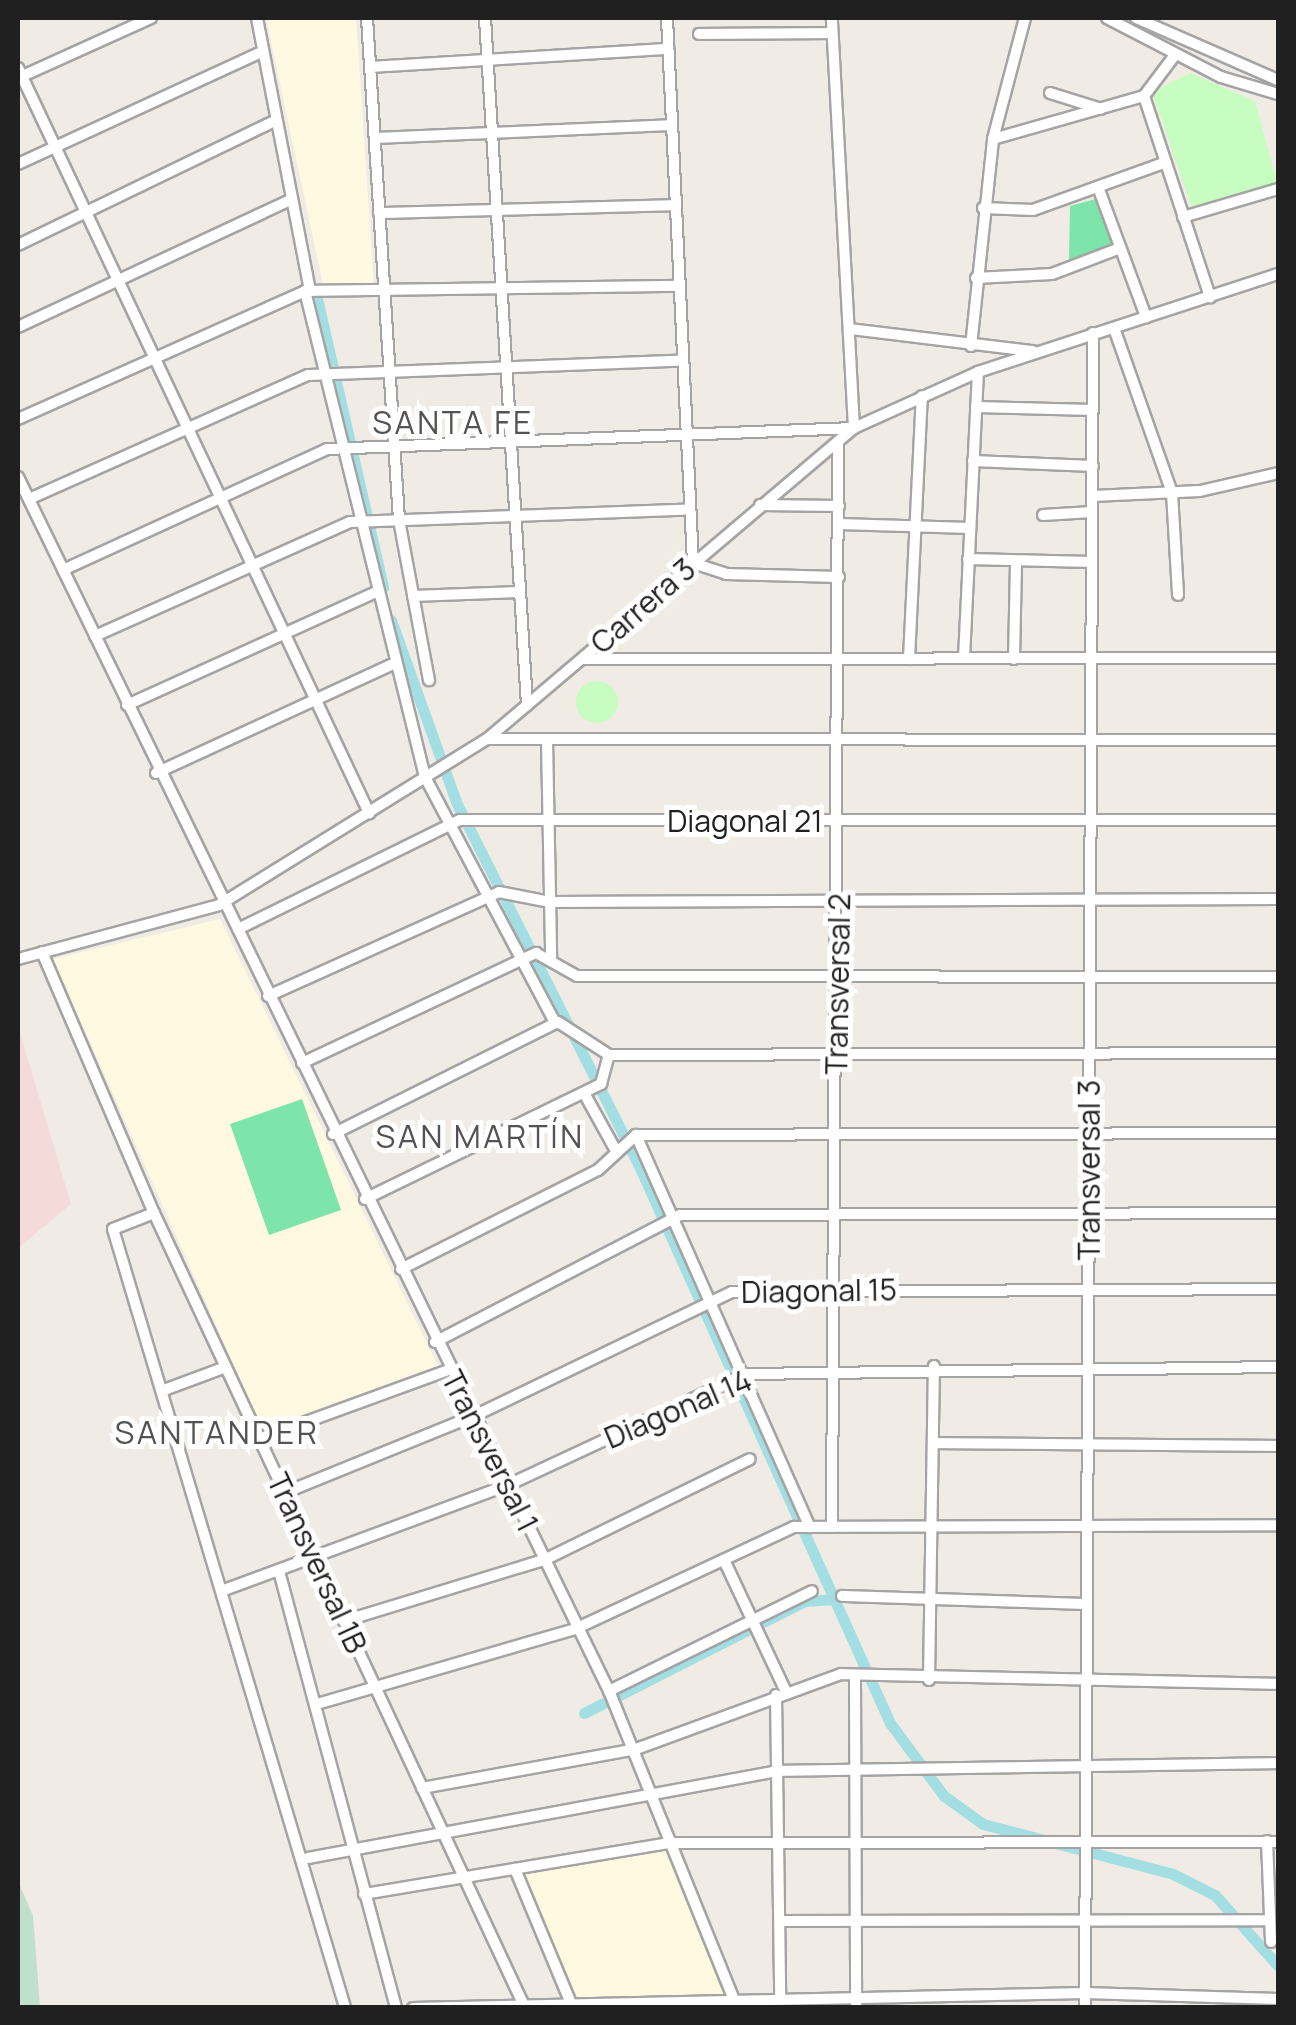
<!DOCTYPE html>
<meta charset="utf-8">
<style>
body{margin:0}
#map{position:relative;width:1296px;height:2025px;overflow:hidden;background:#f1ebe6;font-family:Manrope,sans-serif}
div>[style]{position:absolute}
.education>*{inset:0;background:#fff9e1}
.military>*{inset:0;background:#f4dad8}
.wetland>*{inset:0;background:#c1e0cc}
.park>*{inset:0;background:#c7fdc0}
.round{border-radius:50%}
.pitch>*{inset:0;background:#7ee5aa}
.canal>*{height:11px;margin:-5.5px;padding:0 5.5px;transform-origin:5.5px;border-radius:5.5px;background:#a3dfe2}
.roads{filter:drop-shadow(2px 0 #a4a4a4) drop-shadow(-2px 0 #a4a4a4) drop-shadow(0 2px #a4a4a4) drop-shadow(0 -2px #a4a4a4)}
.minor>*{height:10px;margin:-5px;padding:0 5px;transform-origin:5px;border-radius:5px;background:#fff}
span{translate:-50% -50%;white-space:nowrap;text-align:center;line-height:1.15;-webkit-text-stroke:10px #fff;paint-order:stroke}
.street-label{font-size:30px;color:#202020}
.neighbourhood-label{font-size:32px;color:#535353;letter-spacing:2.5px}
.frame{position:absolute;inset:0;border:20px solid #202020;pointer-events:none}
</style>
<div id="map">
<div class="education">
<div style="clip-path:polygon(266px 18px,356px 18px,374px 286px,324px 289px)"></div>
<div style="clip-path:polygon(220px 919px,440px 1370px,264px 1433px,53px 959px)"></div>
<div style="clip-path:polygon(668px 1843px,733px 1998px,569px 1999px,515px 1869px)"></div>
</div>
<div class="military">
<div style="clip-path:polygon(18px 1026px,71px 1204px,18px 1248px)"></div>
</div>
<div class="wetland">
<div style="clip-path:polygon(18px 1881px,33px 1916px,40px 2007px,18px 2007px)"></div>
</div>
<div class="park">
<div style="clip-path:polygon(1190px 73px,1255px 101px,1278px 186px,1193px 211px,1152px 92px)"></div>
<div class="round" style="left:576px;top:681px;width:42px;height:42px"></div>
</div>
<div class="pitch">
<div style="clip-path:polygon(1099px 198px,1112px 244px,1069px 261px,1070px 206px)"></div>
<div style="clip-path:polygon(302px 1099px,341px 1210px,269px 1235px,230px 1124px)"></div>
</div>
<div class="canal">
<div style="left:316px;top:294px;width:301px;rotate:77.1deg"></div>
<div style="left:391px;top:620px;width:193px;rotate:70.3deg"></div>
<div style="left:456px;top:802px;width:410px;rotate:63.3deg"></div>
<div style="left:640px;top:1168px;width:609px;rotate:65.75deg"></div>
<div style="left:890px;top:1723px;width:91px;rotate:53.5deg"></div>
<div style="left:944px;top:1796px;width:48px;rotate:35.7deg"></div>
<div style="left:983px;top:1824px;width:196px;rotate:14.7deg"></div>
<div style="left:1173px;top:1874px;width:47px;rotate:26.6deg"></div>
<div style="left:1215px;top:1895px;width:95px;rotate:48.4deg"></div>
<div style="left:584px;top:1713px;width:248px;rotate:-26.9deg"></div>
<div style="left:805px;top:1601px;width:26px;rotate:-4deg"></div>
</div>
<div class="roads">
<div class="minor">
<div style="left:257px;top:18px;width:278px;rotate:79deg"></div>
<div style="left:367px;top:18px;width:503px;rotate:86.35deg"></div>
<div style="left:399px;top:520px;width:163px;rotate:79.4deg"></div>
<div style="left:485px;top:18px;width:688px;rotate:86.5deg"></div>
<div style="left:667px;top:18px;width:546px;rotate:87.27deg"></div>
<div style="left:693px;top:563px;width:35px;rotate:18deg"></div>
<div style="left:726px;top:574px;width:113px;rotate:1.5deg"></div>
<div style="left:1107px;top:18px;width:128px;rotate:27.4deg"></div>
<div style="left:1221px;top:77px;width:59px;rotate:16.6deg"></div>
<div style="left:1136px;top:18px;width:155px;rotate:23.6deg"></div>
<div style="left:699px;top:34px;width:133px;rotate:-0.4deg"></div>
<div style="left:371px;top:67px;width:298px;rotate:-3.5deg"></div>
<div style="left:18px;top:68px;width:824px;rotate:64.77deg"></div>
<div style="left:18px;top:78px;width:146px;rotate:-24.3deg"></div>
<div style="left:1050px;top:93px;width:53px;rotate:17.4deg"></div>
<div style="left:1144px;top:96px;width:212px;rotate:71.8deg"></div>
<div style="left:375px;top:138px;width:296px;rotate:-2.5deg"></div>
<div style="left:993px;top:139px;width:157px;rotate:-15.9deg"></div>
<div style="left:1144px;top:96px;width:51px;rotate:-52.9deg"></div>
<div style="left:18px;top:164px;width:268px;rotate:-24.7deg"></div>
<div style="left:1098px;top:187px;width:139px;rotate:69.7deg"></div>
<div style="left:983px;top:208px;width:50px;rotate:2.3deg"></div>
<div style="left:1033px;top:210px;width:141px;rotate:-19.8deg"></div>
<div style="left:379px;top:213px;width:296px;rotate:-1.5deg"></div>
<div style="left:1183px;top:217px;width:99px;rotate:-16.4deg"></div>
<div style="left:18px;top:245px;width:282px;rotate:-25.8deg"></div>
<div style="left:976px;top:278px;width:76px;rotate:-3deg"></div>
<div style="left:1052px;top:274px;width:73px;rotate:-20.9deg"></div>
<div style="left:305px;top:291px;width:501px;rotate:76.13deg"></div>
<div style="left:425px;top:777px;width:278px;rotate:62.1deg"></div>
<div style="left:18px;top:327px;width:298px;rotate:-25deg"></div>
<div style="left:1114px;top:328px;width:175px;rotate:70.6deg"></div>
<div style="left:1172px;top:493px;width:102px;rotate:86.6deg"></div>
<div style="left:850px;top:329px;width:184px;rotate:6.9deg"></div>
<div style="left:971px;top:346px;width:208px;rotate:-83.9deg"></div>
<div style="left:993px;top:139px;width:125px;rotate:-75.2deg"></div>
<div style="left:976px;top:407px;width:117px;rotate:1.5deg"></div>
<div style="left:18px;top:419px;width:314px;rotate:-24deg"></div>
<div style="left:305px;top:291px;width:373px;rotate:-0.8deg"></div>
<div style="left:973px;top:461px;width:120px;rotate:2.4deg"></div>
<div style="left:18px;top:477px;width:1352px;rotate:64.04deg"></div>
<div style="left:610px;top:1693px;width:340px;rotate:68deg"></div>
<div style="left:1093px;top:496px;width:107px;rotate:-2.7deg"></div>
<div style="left:1200px;top:491px;width:80px;rotate:-13deg"></div>
<div style="left:29px;top:499px;width:305px;rotate:-24deg"></div>
<div style="left:308px;top:375px;width:370px;rotate:-2.2deg"></div>
<div style="left:760px;top:505px;width:79px;rotate:0.7deg"></div>
<div style="left:1043px;top:515px;width:49px;rotate:-3.5deg"></div>
<div style="left:839px;top:524px;width:131px;rotate:1.7deg"></div>
<div style="left:968px;top:559px;width:124px;rotate:1.4deg"></div>
<div style="left:63px;top:570px;width:290px;rotate:-24.6deg"></div>
<div style="left:327px;top:449px;width:527px;rotate:-2.28deg"></div>
<div style="left:854px;top:428px;width:411px;rotate:-93.1deg"></div>
<div style="left:413px;top:596px;width:106px;rotate:-2.2deg"></div>
<div style="left:95px;top:636px;width:279px;rotate:-24.1deg"></div>
<div style="left:350px;top:522px;width:334px;rotate:-2.1deg"></div>
<div style="left:964px;top:658px;width:286px;rotate:-87.2deg"></div>
<div style="left:584px;top:659px;width:694px;rotate:-0.08deg"></div>
<div style="left:909px;top:659px;width:263px;rotate:-87.2deg"></div>
<div style="left:1014px;top:659px;width:98px;rotate:-88.8deg"></div>
<div style="left:127px;top:705px;width:273px;rotate:-24.4deg"></div>
<div style="left:488px;top:739px;width:790px;rotate:0.07deg"></div>
<div style="left:547px;top:740px;width:216px;rotate:88.9deg"></div>
<div style="left:156px;top:773px;width:263px;rotate:-24.7deg"></div>
<div style="left:238px;top:929px;width:247px;rotate:-26.2deg"></div>
<div style="left:460px;top:820px;width:818px"></div>
<div style="left:42px;top:952px;width:284px;rotate:66.8deg"></div>
<div style="left:154px;top:1213px;width:877px;rotate:64.98deg"></div>
<div style="left:18px;top:959px;width:208px;rotate:-15deg"></div>
<div style="left:219px;top:905px;width:315px;rotate:-31.8deg"></div>
<div style="left:487px;top:739px;width:481px;rotate:-40.3deg"></div>
<div style="left:854px;top:428px;width:136px;rotate:-24.3deg"></div>
<div style="left:978px;top:372px;width:316px;rotate:-18.1deg"></div>
<div style="left:268px;top:996px;width:253px;rotate:-24.2deg"></div>
<div style="left:499px;top:892px;width:52px;rotate:11.1deg"></div>
<div style="left:550px;top:902px;width:728px;rotate:-0.24deg"></div>
<div style="left:302px;top:1063px;width:259px;rotate:-25.2deg"></div>
<div style="left:536px;top:953px;width:47px;rotate:29.3deg"></div>
<div style="left:577px;top:976px;width:701px;rotate:0.08deg"></div>
<div style="left:584px;top:1093px;width:64px;rotate:61deg"></div>
<div style="left:333px;top:1134px;width:251px;rotate:-26.5deg"></div>
<div style="left:558px;top:1022px;width:61px;rotate:32.9deg"></div>
<div style="left:609px;top:1055px;width:669px;rotate:-0.17deg"></div>
<div style="left:636px;top:1135px;width:429px;rotate:66.1deg"></div>
<div style="left:365px;top:1199px;width:263px;rotate:-26deg"></div>
<div style="left:601px;top:1084px;width:30px;rotate:-75deg"></div>
<div style="left:154px;top:1213px;width:44px;rotate:158.7deg"></div>
<div style="left:113px;top:1229px;width:812px;rotate:73.4deg"></div>
<div style="left:401px;top:1269px;width:220px;rotate:-26.7deg"></div>
<div style="left:598px;top:1170px;width:52px;rotate:-42.6deg"></div>
<div style="left:636px;top:1135px;width:642px;rotate:-0.18deg"></div>
<div style="left:435px;top:1342px;width:276px;rotate:-27.4deg"></div>
<div style="left:680px;top:1215px;width:598px;rotate:-0.19deg"></div>
<div style="left:164px;top:1390px;width:66px;rotate:-20.4deg"></div>
<div style="left:259px;top:1439px;width:202px;rotate:-20deg"></div>
<div style="left:933px;top:1443px;width:345px;rotate:0.5deg"></div>
<div style="left:284px;top:1493px;width:205px;rotate:-22.1deg"></div>
<div style="left:474px;top:1416px;width:286px;rotate:-25.7deg"></div>
<div style="left:732px;top:1292px;width:546px;rotate:-0.31deg"></div>
<div style="left:832px;top:1527px;width:1085px;rotate:-89.68deg"></div>
<div style="left:724px;top:1560px;width:146px;rotate:64.8deg"></div>
<div style="left:279px;top:1571px;width:452px;rotate:75deg"></div>
<div style="left:224px;top:1590px;width:303px;rotate:-20.3deg"></div>
<div style="left:508px;top:1485px;width:263px;rotate:-25deg"></div>
<div style="left:746px;top:1374px;width:532px;rotate:-0.75deg"></div>
<div style="left:842px;top:1596px;width:245px;rotate:1.9deg"></div>
<div style="left:344px;top:1621px;width:209px;rotate:-17deg"></div>
<div style="left:544px;top:1560px;width:229px;rotate:-26.1deg"></div>
<div style="left:855px;top:1680px;width:328px;rotate:89.8deg"></div>
<div style="left:929px;top:1680px;width:314px;rotate:-89.1deg"></div>
<div style="left:609px;top:1691px;width:226px;rotate:-26.2deg"></div>
<div style="left:776px;top:1695px;width:303px;rotate:89.2deg"></div>
<div style="left:317px;top:1704px;width:269px;rotate:-16.2deg"></div>
<div style="left:575px;top:1629px;width:242px;rotate:-25deg"></div>
<div style="left:794px;top:1527px;width:484px;rotate:-0.2deg"></div>
<div style="left:422px;top:1788px;width:218px;rotate:-10.3deg"></div>
<div style="left:636px;top:1749px;width:218px;rotate:-20.1deg"></div>
<div style="left:841px;top:1674px;width:437px;rotate:1.3deg"></div>
<div style="left:1267px;top:1841px;width:101px;rotate:87.7deg"></div>
<div style="left:308px;top:1858px;width:477px;rotate:-10.5deg"></div>
<div style="left:777px;top:1771px;width:501px;rotate:-0.91deg"></div>
<div style="left:515px;top:1869px;width:141px;rotate:67.4deg"></div>
<div style="left:364px;top:1894px;width:308px;rotate:-9.5deg"></div>
<div style="left:668px;top:1843px;width:610px;rotate:-0.09deg"></div>
<div style="left:780px;top:1921px;width:487px;rotate:-0.1deg"></div>
<div style="left:413px;top:2008px;width:672px;rotate:-1.28deg"></div>
<div style="left:1085px;top:1993px;width:193px;rotate:1.8deg"></div>
<div style="left:1085px;top:2008px;width:1675px;rotate:-89.73deg"></div>
</div>
</div>
<div class="street-label">
<span style="left:643px;top:606px;rotate:-41deg">Carrera 3</span>
<span style="left:745px;top:821px">Diagonal 21</span>
<span style="left:838px;top:984px;rotate:-89deg">Transversal 2</span>
<span style="left:1089px;top:1170px;rotate:-90deg">Transversal 3</span>
<span style="left:819px;top:1291px;rotate:-1deg">Diagonal 15</span>
<span style="left:678px;top:1409px;rotate:-23deg">Diagonal 14</span>
<span style="left:490px;top:1451px;rotate:63deg">Transversal 1</span>
<span style="left:317px;top:1563px;rotate:65deg">Transversal 1B</span>
</div>
<div class="neighbourhood-label">
<span style="left:453px;top:422px">SANTA FE</span>
<span style="left:480px;top:1136px">SAN MARTÍN</span>
<span style="left:217px;top:1432px">SANTANDER</span>
</div>
<div class="frame"></div>
</div>
